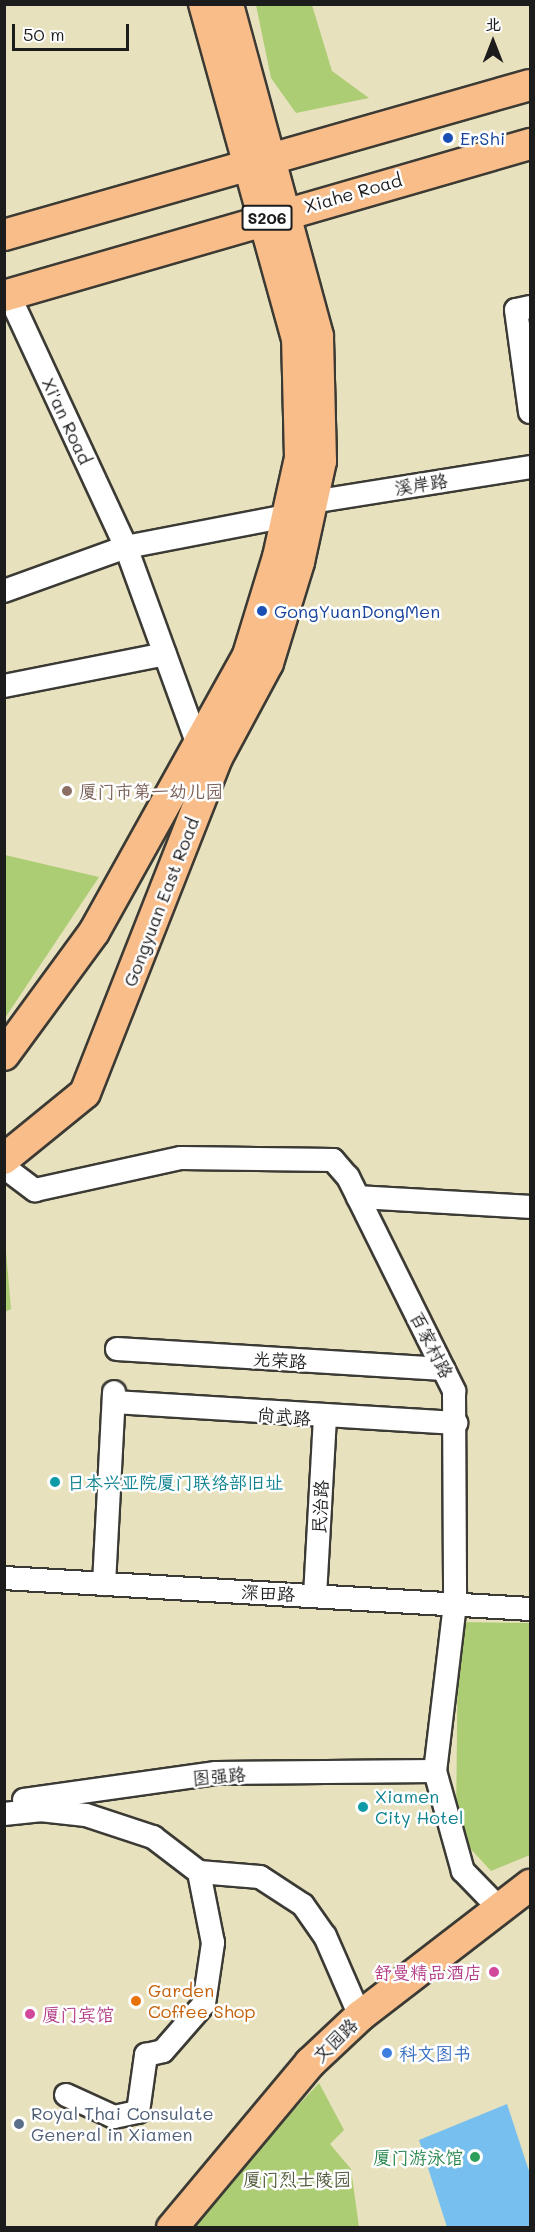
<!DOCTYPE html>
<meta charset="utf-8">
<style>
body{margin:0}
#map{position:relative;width:535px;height:2232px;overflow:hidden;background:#e8e1bd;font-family:Mali,"LXGW WenKai TC",sans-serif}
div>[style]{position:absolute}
.green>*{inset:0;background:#adcd75}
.water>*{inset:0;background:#77bfef}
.roads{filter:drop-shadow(2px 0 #3b3a34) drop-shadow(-2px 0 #3b3a34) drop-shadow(0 2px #3b3a34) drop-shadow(0 -2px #3b3a34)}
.minor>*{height:22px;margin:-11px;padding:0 11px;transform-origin:11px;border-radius:11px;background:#fff}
.major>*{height:30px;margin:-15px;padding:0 15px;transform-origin:15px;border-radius:15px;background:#f8bd89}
.dots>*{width:16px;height:16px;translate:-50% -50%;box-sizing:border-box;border:3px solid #fff;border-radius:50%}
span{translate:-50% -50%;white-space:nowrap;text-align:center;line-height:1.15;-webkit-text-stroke:5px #fff;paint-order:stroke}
.shield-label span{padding:2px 4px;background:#fff;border:2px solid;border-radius:4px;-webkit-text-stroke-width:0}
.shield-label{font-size:16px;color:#1c1c1c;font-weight:700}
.transit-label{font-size:18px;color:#164399}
.left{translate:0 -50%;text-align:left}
.street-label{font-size:18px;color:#1c1c1c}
.education-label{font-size:18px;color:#785e54}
.culture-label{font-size:18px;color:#0d838f}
.hotel-label{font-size:18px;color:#b23c85}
.right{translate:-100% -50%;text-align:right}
.food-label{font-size:18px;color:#c56008}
.shop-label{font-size:18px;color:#366cbe}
.service-label{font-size:18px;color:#4e5e75}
.leisure-label{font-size:18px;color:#27864d}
.park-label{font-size:18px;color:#4f5a3b}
.frame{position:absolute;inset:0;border:6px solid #1c1c1c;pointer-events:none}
.north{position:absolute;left:463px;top:12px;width:60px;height:60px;-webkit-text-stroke:4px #fff;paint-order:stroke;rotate:0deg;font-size:16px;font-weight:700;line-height:24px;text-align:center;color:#1c1c1c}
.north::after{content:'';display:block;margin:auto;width:21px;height:27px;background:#1c1c1c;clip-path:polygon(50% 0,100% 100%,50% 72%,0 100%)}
.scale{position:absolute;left:12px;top:24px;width:117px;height:27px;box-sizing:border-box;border:3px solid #1c1c1c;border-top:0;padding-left:8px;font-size:18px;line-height:21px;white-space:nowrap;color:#1c1c1c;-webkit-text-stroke:4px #fff;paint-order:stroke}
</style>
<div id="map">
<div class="green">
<div style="clip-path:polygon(256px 5px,312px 5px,332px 71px,369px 98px,296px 113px,271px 78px)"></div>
<div style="clip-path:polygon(5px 855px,99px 877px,5px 1018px,4px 855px)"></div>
<div style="clip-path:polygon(4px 1228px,11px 1309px,5px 1312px,4px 1312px)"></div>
<div style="clip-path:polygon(458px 1622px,530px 1623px,530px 1855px,491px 1871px,456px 1833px)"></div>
<div style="clip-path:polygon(319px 2083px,344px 2130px,330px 2144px,351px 2169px,359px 2227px,184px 2228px)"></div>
</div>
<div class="water">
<div style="clip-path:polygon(507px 2104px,530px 2174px,530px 2227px,447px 2227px,419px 2140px)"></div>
</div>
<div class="roads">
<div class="minor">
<div style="left:9px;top:295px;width:278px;rotate:65.1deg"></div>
<div style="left:126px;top:547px;width:214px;rotate:70deg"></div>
<div style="left:530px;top:307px;width:14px;rotate:168deg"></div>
<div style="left:516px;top:310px;width:103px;rotate:82.2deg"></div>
<div style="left:312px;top:502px;width:221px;rotate:-9.1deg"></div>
<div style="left:4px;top:591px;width:130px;rotate:-19.8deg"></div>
<div style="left:126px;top:547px;width:164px;rotate:-10.9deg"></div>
<div style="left:4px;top:686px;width:164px;rotate:-11.2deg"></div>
<div style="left:4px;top:1167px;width:39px;rotate:37deg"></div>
<div style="left:35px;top:1190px;width:149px;rotate:-12.4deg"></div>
<div style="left:181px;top:1158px;width:152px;rotate:0.8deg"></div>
<div style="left:333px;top:1160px;width:23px;rotate:49deg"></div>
<div style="left:348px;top:1177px;width:239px;rotate:63.6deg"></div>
<div style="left:454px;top:1391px;width:213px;rotate:89.7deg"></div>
<div style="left:455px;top:1604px;width:168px;rotate:96.8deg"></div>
<div style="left:435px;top:1771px;width:104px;rotate:74.4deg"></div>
<div style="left:463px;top:1871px;width:50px;rotate:45.8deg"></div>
<div style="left:358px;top:1197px;width:172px;rotate:3.3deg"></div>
<div style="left:117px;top:1349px;width:327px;rotate:3.5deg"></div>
<div style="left:114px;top:1402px;width:343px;rotate:3.5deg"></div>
<div style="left:4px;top:1578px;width:527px;rotate:3.37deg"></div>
<div style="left:104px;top:1584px;width:192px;rotate:-87deg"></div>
<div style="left:315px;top:1596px;width:177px;rotate:-86.8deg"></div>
<div style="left:24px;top:1800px;width:194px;rotate:-8deg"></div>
<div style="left:216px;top:1773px;width:219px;rotate:-0.5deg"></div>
<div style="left:4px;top:1814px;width:36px;rotate:-6deg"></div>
<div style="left:40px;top:1810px;width:46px;rotate:6.2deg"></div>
<div style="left:86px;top:1815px;width:71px;rotate:18.2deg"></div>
<div style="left:153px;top:1837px;width:58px;rotate:37.3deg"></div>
<div style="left:199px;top:1872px;width:61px;rotate:4.7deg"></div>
<div style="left:260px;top:1877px;width:51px;rotate:33.1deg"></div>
<div style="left:303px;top:1905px;width:38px;rotate:55deg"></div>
<div style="left:325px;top:1936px;width:87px;rotate:66.4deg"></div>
<div style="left:66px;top:2095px;width:53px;rotate:24.6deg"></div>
<div style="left:114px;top:2117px;width:25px;rotate:-12deg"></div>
<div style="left:138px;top:2112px;width:58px;rotate:-82deg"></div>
<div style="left:146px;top:2055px;width:17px;rotate:-13deg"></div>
<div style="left:163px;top:2051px;width:62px;rotate:-48.9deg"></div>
<div style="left:204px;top:2004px;width:62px;rotate:-81.6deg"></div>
<div style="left:213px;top:1943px;width:72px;rotate:-101.2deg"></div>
</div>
<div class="major">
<div style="left:4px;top:235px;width:547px;rotate:-15.92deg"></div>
<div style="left:4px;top:296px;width:548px;rotate:-16.12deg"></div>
<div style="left:4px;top:1055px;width:152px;rotate:-53.8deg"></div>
<div style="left:94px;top:932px;width:317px;rotate:-60.9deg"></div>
<div style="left:248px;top:655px;width:102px;rotate:-73deg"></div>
<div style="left:278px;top:557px;width:101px;rotate:-77.5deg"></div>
<div style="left:300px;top:458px;width:119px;rotate:-91.4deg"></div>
<div style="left:297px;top:339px;width:348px;rotate:-105.5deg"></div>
<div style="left:4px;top:1159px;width:104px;rotate:-39.2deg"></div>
<div style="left:85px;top:1093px;width:360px;rotate:-68.5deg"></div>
<div style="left:217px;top:758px;width:108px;rotate:-61.8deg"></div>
<div style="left:268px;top:663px;width:106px;rotate:-72.9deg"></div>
<div style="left:299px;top:562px;width:103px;rotate:-77.7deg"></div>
<div style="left:321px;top:461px;width:125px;rotate:-91.4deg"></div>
<div style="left:318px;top:336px;width:344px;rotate:-105.2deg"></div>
<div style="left:172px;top:2228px;width:215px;rotate:-50.1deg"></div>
<div style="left:310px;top:2063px;width:69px;rotate:-43.2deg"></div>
<div style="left:360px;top:2016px;width:215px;rotate:-37.6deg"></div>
</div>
</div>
<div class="dots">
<div style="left:448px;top:138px;background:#1a4fb4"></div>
<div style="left:262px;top:611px;background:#1a4fb4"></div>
<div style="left:67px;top:791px;background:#8d6e63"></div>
<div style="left:55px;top:1482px;background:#0f9aa8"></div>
<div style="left:363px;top:1807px;background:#0f9aa8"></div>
<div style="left:494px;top:1972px;background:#d1479c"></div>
<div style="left:136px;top:2001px;background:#e8710a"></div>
<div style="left:30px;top:2014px;background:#d1479c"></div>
<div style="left:387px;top:2053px;background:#3f7fe0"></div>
<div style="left:19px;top:2124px;background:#5c6f8a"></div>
<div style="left:475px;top:2157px;background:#2e9e5b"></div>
</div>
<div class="shield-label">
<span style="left:267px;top:218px">S206</span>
</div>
<div class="transit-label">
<span class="left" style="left:460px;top:138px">ErShi</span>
<span class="left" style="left:274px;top:611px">GongYuanDongMen</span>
</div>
<div class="street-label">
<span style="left:353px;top:193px;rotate:-16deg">Xiahe Road</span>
<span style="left:67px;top:421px;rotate:65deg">Xi'an Road</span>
<span style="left:421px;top:484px;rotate:-9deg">溪岸路</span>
<span style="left:161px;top:902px;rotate:-69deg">Gongyuan East Road</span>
<span style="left:432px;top:1345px;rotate:63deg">百家村路</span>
<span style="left:280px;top:1360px;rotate:4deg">光荣路</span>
<span style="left:284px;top:1416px;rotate:5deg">尚武路</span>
<span style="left:320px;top:1507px;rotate:-87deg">民治路</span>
<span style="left:268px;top:1593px;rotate:3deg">深田路</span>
<span style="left:219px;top:1776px;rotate:-5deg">图强路</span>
<span style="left:335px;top:2040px;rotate:-44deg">文园路</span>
</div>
<div class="education-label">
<span class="left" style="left:79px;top:791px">厦门市第一幼儿园</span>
</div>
<div class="culture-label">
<span class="left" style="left:67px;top:1482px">日本兴亚院厦门联络部旧址</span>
<span class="left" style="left:375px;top:1807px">Xiamen<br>City Hotel</span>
</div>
<div class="hotel-label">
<span class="right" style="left:482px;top:1972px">舒曼精品酒店</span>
<span class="left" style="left:42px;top:2014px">厦门宾馆</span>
</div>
<div class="food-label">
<span class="left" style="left:148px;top:2001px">Garden<br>Coffee Shop</span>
</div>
<div class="shop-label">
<span class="left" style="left:399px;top:2053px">科文图书</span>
</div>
<div class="service-label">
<span class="left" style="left:31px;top:2124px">Royal Thai Consulate<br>General in Xiamen</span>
</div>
<div class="leisure-label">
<span class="right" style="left:463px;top:2157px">厦门游泳馆</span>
</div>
<div class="park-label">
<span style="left:297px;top:2179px">厦门烈士陵园</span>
</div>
<div class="frame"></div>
<div class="north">北</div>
<div class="scale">50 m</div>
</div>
